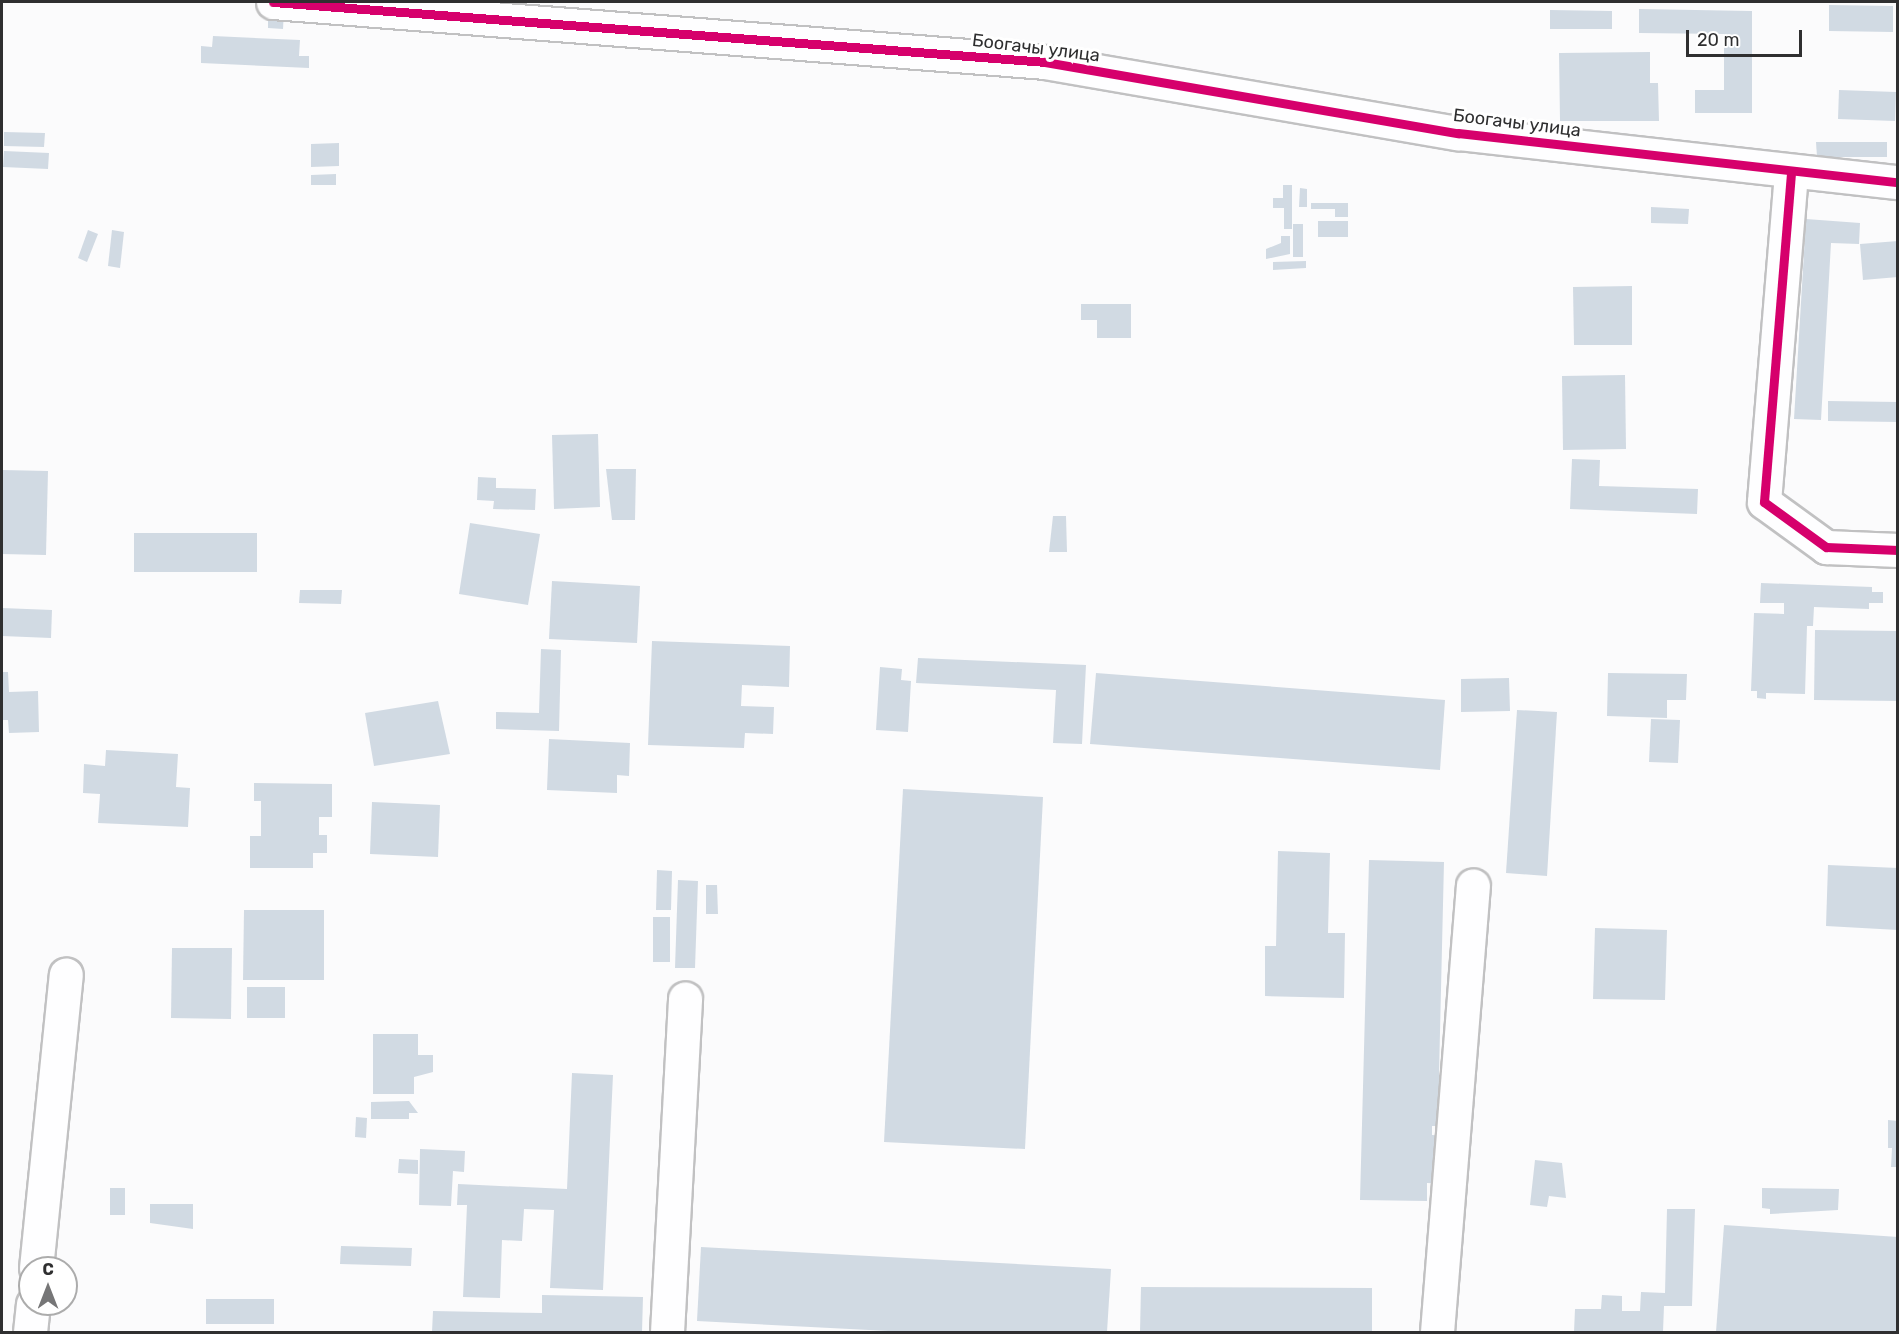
<!DOCTYPE html>
<meta charset="utf-8">
<style>
body{margin:0}
#map{position:relative;width:1899px;height:1334px;overflow:hidden;background:#fbfbfc;font-family:Rubik,sans-serif}
div>[style]{position:absolute}
.building>*{inset:0;background:#d1dae3}
.roads{filter:drop-shadow(2px 0 #c1c1c2) drop-shadow(-2px 0 #c1c1c2) drop-shadow(0 2px #c1c1c2) drop-shadow(0 -2px #c1c1c2)}
.minor>*{height:33px;margin:-16.5px;padding:0 16.5px;transform-origin:16.5px;border-radius:16.5px;background:#fefeff}
.cycleway>*{height:9px;margin:-4.5px;padding:0 4.5px;transform-origin:4.5px;border-radius:4.5px;background:#d6006c}
span{translate:-50% -50%;white-space:nowrap;text-align:center;line-height:1.15;-webkit-text-stroke:6px #fff;paint-order:stroke}
.street-label{font-size:18px;color:#2f2f30}
.frame{position:absolute;inset:0;border:3px solid #2f2f30;pointer-events:none}
.north{position:absolute;left:18px;top:1256px;width:60px;height:60px;box-sizing:border-box;background:#fff;border:2px solid #acacac;border-radius:50%;rotate:0deg;font-size:16px;font-weight:700;line-height:24px;text-align:center;color:#2f2f30}
.north::after{content:'';display:block;margin:auto;width:21px;height:27px;background:#767677;clip-path:polygon(50% 0,100% 100%,50% 72%,0 100%)}
.scale{position:absolute;left:1686px;top:30px;width:116px;height:27px;box-sizing:border-box;border:3px solid #2f2f30;border-top:0;padding-left:8px;font-size:18px;line-height:21px;white-space:nowrap;color:#2f2f30;-webkit-text-stroke:4px #fff;paint-order:stroke}
</style>
<div id="map">
<div class="building">
<div style="clip-path:polygon(1829px 5px,1893px 6px,1893px 32px,1829px 31px)"></div>
<div style="clip-path:polygon(268px 9px,284px 10px,283px 29px,268px 28px)"></div>
<div style="clip-path:polygon(1639px 9px,1752px 11px,1752px 113px,1695px 113px,1695px 90px,1724px 90px,1724px 34px,1639px 33px)"></div>
<div style="clip-path:polygon(1550px 10px,1612px 11px,1612px 29px,1550px 29px)"></div>
<div style="clip-path:polygon(213px 36px,300px 40px,299px 56px,309px 56px,309px 68px,201px 63px,201px 46px,212px 47px)"></div>
<div style="clip-path:polygon(1650px 52px,1650px 83px,1658px 83px,1659px 121px,1560px 121px,1559px 53px)"></div>
<div style="clip-path:polygon(1839px 90px,1896px 92px,1895px 121px,1838px 119px)"></div>
<div style="clip-path:polygon(4px 132px,45px 133px,44px 147px,4px 146px)"></div>
<div style="clip-path:polygon(1816px 142px,1887px 142px,1887px 157px,1817px 157px)"></div>
<div style="clip-path:polygon(339px 143px,339px 166px,311px 167px,311px 144px)"></div>
<div style="clip-path:polygon(4px 151px,49px 153px,48px 169px,3px 167px)"></div>
<div style="clip-path:polygon(336px 174px,336px 185px,311px 185px,311px 175px)"></div>
<div style="clip-path:polygon(1283px 185px,1292px 185px,1292px 229px,1284px 229px,1284px 208px,1273px 208px,1273px 198px,1283px 198px)"></div>
<div style="clip-path:polygon(1300px 188px,1307px 189px,1307px 207px,1299px 207px)"></div>
<div style="clip-path:polygon(1311px 203px,1348px 203px,1348px 217px,1335px 217px,1335px 209px,1311px 209px)"></div>
<div style="clip-path:polygon(1651px 207px,1689px 209px,1688px 224px,1651px 223px)"></div>
<div style="clip-path:polygon(1806px 219px,1860px 223px,1859px 244px,1831px 243px,1821px 420px,1794px 419px)"></div>
<div style="clip-path:polygon(1318px 221px,1348px 221px,1348px 237px,1318px 237px)"></div>
<div style="clip-path:polygon(1293px 224px,1303px 224px,1303px 257px,1293px 257px)"></div>
<div style="clip-path:polygon(88px 230px,98px 234px,87px 262px,78px 258px)"></div>
<div style="clip-path:polygon(112px 230px,124px 232px,120px 268px,108px 266px)"></div>
<div style="clip-path:polygon(1281px 236px,1290px 236px,1290px 254px,1266px 259px,1266px 249px,1281px 243px)"></div>
<div style="clip-path:polygon(1898px 241px,1898px 277px,1863px 280px,1860px 244px)"></div>
<div style="clip-path:polygon(1306px 261px,1306px 268px,1273px 270px,1273px 262px)"></div>
<div style="clip-path:polygon(1632px 286px,1632px 345px,1574px 345px,1573px 287px)"></div>
<div style="clip-path:polygon(1081px 304px,1131px 304px,1131px 338px,1097px 338px,1097px 320px,1081px 320px)"></div>
<div style="clip-path:polygon(1625px 375px,1626px 449px,1563px 450px,1562px 376px)"></div>
<div style="clip-path:polygon(1828px 401px,1898px 402px,1898px 422px,1828px 421px)"></div>
<div style="clip-path:polygon(598px 434px,600px 507px,554px 509px,552px 435px)"></div>
<div style="clip-path:polygon(1572px 459px,1600px 460px,1599px 486px,1698px 489px,1697px 514px,1570px 509px)"></div>
<div style="clip-path:polygon(606px 469px,636px 469px,635px 520px,612px 520px)"></div>
<div style="clip-path:polygon(2px 470px,48px 471px,46px 555px,2px 554px)"></div>
<div style="clip-path:polygon(478px 477px,496px 478px,496px 488px,536px 489px,535px 510px,493px 509px,494px 501px,477px 500px)"></div>
<div style="clip-path:polygon(1053px 516px,1066px 516px,1067px 552px,1049px 552px)"></div>
<div style="clip-path:polygon(470px 523px,540px 534px,528px 605px,459px 594px)"></div>
<div style="clip-path:polygon(134px 533px,257px 533px,257px 572px,134px 572px)"></div>
<div style="clip-path:polygon(552px 581px,640px 586px,637px 643px,549px 639px)"></div>
<div style="clip-path:polygon(1761px 583px,1872px 587px,1872px 592px,1883px 592px,1883px 603px,1869px 603px,1869px 609px,1814px 607px,1813px 626px,1807px 626px,1805px 694px,1766px 693px,1766px 699px,1757px 698px,1757px 691px,1751px 691px,1754px 613px,1784px 614px,1784px 603px,1760px 603px)"></div>
<div style="clip-path:polygon(300px 590px,342px 590px,341px 604px,299px 603px)"></div>
<div style="clip-path:polygon(2px 608px,52px 610px,51px 638px,2px 636px)"></div>
<div style="clip-path:polygon(1815px 630px,1898px 631px,1898px 701px,1814px 700px)"></div>
<div style="clip-path:polygon(652px 641px,790px 646px,789px 687px,742px 685px,741px 706px,774px 707px,773px 734px,745px 733px,744px 748px,648px 745px)"></div>
<div style="clip-path:polygon(541px 649px,561px 650px,559px 731px,496px 729px,496px 712px,539px 713px)"></div>
<div style="clip-path:polygon(918px 658px,1086px 665px,1082px 744px,1053px 743px,1056px 690px,916px 683px)"></div>
<div style="clip-path:polygon(880px 667px,902px 669px,901px 680px,911px 681px,908px 732px,876px 730px)"></div>
<div style="clip-path:polygon(2px 672px,8px 672px,9px 692px,38px 691px,39px 732px,9px 733px,8px 720px,2px 720px)"></div>
<div style="clip-path:polygon(1096px 673px,1445px 700px,1440px 770px,1090px 744px)"></div>
<div style="clip-path:polygon(1608px 673px,1687px 674px,1686px 700px,1667px 700px,1667px 718px,1607px 716px)"></div>
<div style="clip-path:polygon(1509px 678px,1510px 711px,1461px 712px,1461px 679px)"></div>
<div style="clip-path:polygon(438px 701px,450px 754px,374px 766px,365px 713px)"></div>
<div style="clip-path:polygon(1517px 710px,1557px 712px,1547px 876px,1506px 873px)"></div>
<div style="clip-path:polygon(1651px 719px,1680px 720px,1678px 763px,1649px 762px)"></div>
<div style="clip-path:polygon(549px 739px,630px 743px,629px 776px,617px 775px,617px 793px,547px 790px)"></div>
<div style="clip-path:polygon(106px 750px,178px 754px,176px 787px,190px 788px,188px 827px,98px 823px,100px 794px,83px 793px,84px 764px,105px 766px)"></div>
<div style="clip-path:polygon(254px 783px,332px 784px,332px 817px,319px 817px,319px 835px,327px 835px,327px 853px,313px 853px,313px 868px,250px 868px,250px 836px,261px 836px,261px 801px,254px 801px)"></div>
<div style="clip-path:polygon(903px 789px,1043px 797px,1025px 1149px,884px 1142px)"></div>
<div style="clip-path:polygon(372px 802px,440px 805px,438px 857px,370px 854px)"></div>
<div style="clip-path:polygon(1278px 851px,1330px 853px,1328px 933px,1345px 933px,1344px 998px,1265px 996px,1265px 946px,1276px 946px)"></div>
<div style="clip-path:polygon(1369px 860px,1444px 862px,1439px 1075px,1451px 1075px,1449px 1126px,1432px 1126px,1432px 1135px,1450px 1136px,1448px 1184px,1427px 1183px,1427px 1201px,1360px 1200px)"></div>
<div style="clip-path:polygon(1828px 865px,1898px 868px,1898px 930px,1826px 926px)"></div>
<div style="clip-path:polygon(657px 870px,672px 871px,671px 910px,656px 910px)"></div>
<div style="clip-path:polygon(678px 880px,698px 881px,695px 968px,675px 968px)"></div>
<div style="clip-path:polygon(706px 885px,717px 885px,718px 914px,706px 914px)"></div>
<div style="clip-path:polygon(244px 910px,324px 910px,324px 980px,243px 980px)"></div>
<div style="clip-path:polygon(653px 917px,670px 917px,670px 962px,653px 962px)"></div>
<div style="clip-path:polygon(1595px 928px,1667px 930px,1665px 1000px,1593px 999px)"></div>
<div style="clip-path:polygon(172px 948px,232px 948px,231px 1019px,171px 1018px)"></div>
<div style="clip-path:polygon(247px 987px,285px 987px,285px 1018px,247px 1018px)"></div>
<div style="clip-path:polygon(373px 1034px,418px 1034px,418px 1055px,433px 1055px,433px 1072px,414px 1077px,414px 1094px,373px 1094px)"></div>
<div style="clip-path:polygon(572px 1073px,613px 1075px,603px 1290px,550px 1288px,554px 1210px,524px 1209px,522px 1241px,502px 1240px,500px 1298px,463px 1297px,467px 1205px,457px 1205px,458px 1184px,567px 1189px)"></div>
<div style="clip-path:polygon(409px 1101px,418px 1113px,409px 1113px,409px 1119px,371px 1119px,371px 1102px)"></div>
<div style="clip-path:polygon(356px 1117px,367px 1118px,366px 1138px,355px 1137px)"></div>
<div style="clip-path:polygon(1888px 1120px,1898px 1121px,1898px 1167px,1891px 1167px,1892px 1148px,1888px 1148px)"></div>
<div style="clip-path:polygon(420px 1149px,465px 1151px,464px 1172px,453px 1171px,451px 1206px,419px 1205px)"></div>
<div style="clip-path:polygon(399px 1159px,418px 1160px,418px 1174px,398px 1173px)"></div>
<div style="clip-path:polygon(1535px 1160px,1562px 1163px,1566px 1198px,1549px 1196px,1547px 1207px,1530px 1205px)"></div>
<div style="clip-path:polygon(110px 1188px,125px 1188px,125px 1215px,110px 1215px)"></div>
<div style="clip-path:polygon(1762px 1188px,1839px 1189px,1838px 1210px,1770px 1214px,1770px 1209px,1762px 1208px)"></div>
<div style="clip-path:polygon(150px 1204px,193px 1204px,193px 1229px,150px 1223px)"></div>
<div style="clip-path:polygon(1667px 1209px,1695px 1209px,1692px 1306px,1664px 1306px,1663px 1332px,1574px 1332px,1575px 1309px,1601px 1309px,1602px 1295px,1622px 1296px,1622px 1311px,1640px 1311px,1641px 1292px,1665px 1293px)"></div>
<div style="clip-path:polygon(1724px 1225px,1898px 1237px,1898px 1332px,1716px 1332px)"></div>
<div style="clip-path:polygon(341px 1246px,412px 1248px,411px 1266px,340px 1264px)"></div>
<div style="clip-path:polygon(701px 1247px,1111px 1269px,1107px 1332px,908px 1332px,697px 1321px)"></div>
<div style="clip-path:polygon(1141px 1287px,1372px 1288px,1372px 1332px,1140px 1332px)"></div>
<div style="clip-path:polygon(542px 1295px,643px 1297px,642px 1332px,432px 1332px,433px 1311px,542px 1313px)"></div>
<div style="clip-path:polygon(206px 1299px,274px 1299px,274px 1324px,206px 1324px)"></div>
</div>
<div class="roads">
<div class="minor">
<div style="left:273px;top:2px;width:774px;rotate:4.44deg"></div>
<div style="left:1045px;top:62px;width:419px;rotate:9.8deg"></div>
<div style="left:1458px;top:133px;width:443px;rotate:6.4deg"></div>
<div style="left:1791px;top:173px;width:330px;rotate:94.7deg"></div>
<div style="left:1764px;top:502px;width:77px;rotate:36deg"></div>
<div style="left:1826px;top:547px;width:72px;rotate:2.4deg"></div>
<div style="left:36px;top:1268px;width:295px;rotate:-84.2deg"></div>
<div style="left:30px;top:1332px;width:28px;rotate:-84deg"></div>
<div style="left:667px;top:1332px;width:334px;rotate:-86.9deg"></div>
<div style="left:1437px;top:1332px;width:448px;rotate:-85.4deg"></div>
</div>
</div>
<div class="cycleway">
<div style="left:273px;top:2px;width:774px;rotate:4.44deg"></div>
<div style="left:1045px;top:62px;width:419px;rotate:9.8deg"></div>
<div style="left:1458px;top:133px;width:443px;rotate:6.4deg"></div>
<div style="left:1791px;top:173px;width:330px;rotate:94.7deg"></div>
<div style="left:1764px;top:502px;width:77px;rotate:36deg"></div>
<div style="left:1826px;top:547px;width:72px;rotate:2.4deg"></div>
</div>
<div class="street-label">
<span style="left:1036px;top:48px;rotate:7deg">Боогачы улица</span>
<span style="left:1517px;top:123px;rotate:7deg">Боогачы улица</span>
</div>
<div class="frame"></div>
<div class="north">С</div>
<div class="scale">20 m</div>
</div>
